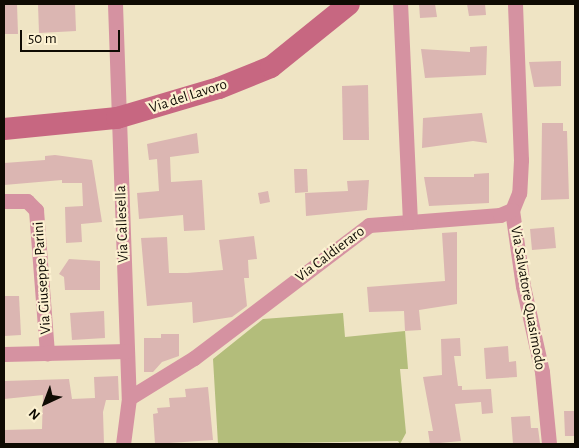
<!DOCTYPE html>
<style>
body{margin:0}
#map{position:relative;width:579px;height:448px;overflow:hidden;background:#efe4c4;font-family:"Alegreya Sans",sans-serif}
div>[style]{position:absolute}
.green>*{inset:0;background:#b3bd7b}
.building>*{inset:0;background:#dbb6b2}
.street>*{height:15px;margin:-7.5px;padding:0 7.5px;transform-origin:7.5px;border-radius:7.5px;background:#d592a1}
.secondary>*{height:22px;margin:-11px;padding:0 11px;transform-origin:11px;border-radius:11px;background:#c76781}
span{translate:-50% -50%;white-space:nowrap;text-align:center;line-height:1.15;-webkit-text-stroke:4.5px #fcf1d1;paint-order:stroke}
.street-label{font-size:15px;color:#0f0b03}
.frame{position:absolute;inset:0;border:5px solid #0f0b03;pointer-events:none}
.north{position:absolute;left:20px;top:378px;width:50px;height:50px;-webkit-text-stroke:4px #fcf1d1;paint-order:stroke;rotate:223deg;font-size:14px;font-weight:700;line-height:20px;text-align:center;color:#0f0b03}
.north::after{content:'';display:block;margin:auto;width:18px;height:22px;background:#0f0b03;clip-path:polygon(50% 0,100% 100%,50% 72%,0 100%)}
.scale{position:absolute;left:20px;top:30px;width:100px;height:22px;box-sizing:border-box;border:2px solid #0f0b03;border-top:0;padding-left:6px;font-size:15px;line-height:18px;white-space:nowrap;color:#0f0b03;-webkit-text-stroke:4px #fcf1d1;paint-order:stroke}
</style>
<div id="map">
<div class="green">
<div style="clip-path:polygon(343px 313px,345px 337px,405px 331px,408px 369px,400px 369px,406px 433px,400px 444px,398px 441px,218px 444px,213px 359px,263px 319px)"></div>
</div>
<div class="building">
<div style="clip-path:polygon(4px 4px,17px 4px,18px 34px,4px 34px)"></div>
<div style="clip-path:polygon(38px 4px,75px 4px,76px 31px,39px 33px)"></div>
<div style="clip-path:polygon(419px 4px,435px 4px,437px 17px,420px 18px)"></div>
<div style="clip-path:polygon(467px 4px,485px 4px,486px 15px,469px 16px)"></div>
<div style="clip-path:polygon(487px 46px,486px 75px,425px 78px,421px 49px,470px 52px,470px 47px)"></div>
<div style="clip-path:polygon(561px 61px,561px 86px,534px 87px,529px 62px)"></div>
<div style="clip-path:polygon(368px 85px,369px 140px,343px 140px,342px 86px)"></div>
<div style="clip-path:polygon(482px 113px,487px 143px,473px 141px,422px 148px,423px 118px)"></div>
<div style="clip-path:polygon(542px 123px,563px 123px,563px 131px,567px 131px,569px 199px,541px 200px)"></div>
<div style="clip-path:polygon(197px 133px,199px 153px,170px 157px,171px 182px,202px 180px,205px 230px,184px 231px,183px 215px,139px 219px,137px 193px,159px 191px,157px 159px,149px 160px,147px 144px)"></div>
<div style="clip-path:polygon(55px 155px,92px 160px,102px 222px,81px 224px,82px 242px,66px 243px,65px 207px,83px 206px,82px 183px,62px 183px,62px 180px,4px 185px,4px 163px,45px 160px,45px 156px)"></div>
<div style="clip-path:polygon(294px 169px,307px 169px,308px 192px,295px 193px)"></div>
<div style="clip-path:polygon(489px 173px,489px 203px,429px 206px,424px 177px,474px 177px,474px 174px)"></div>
<div style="clip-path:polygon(369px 180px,367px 210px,306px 216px,305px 193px,348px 191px,347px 181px)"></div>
<div style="clip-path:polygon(268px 191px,270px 202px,260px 204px,258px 193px)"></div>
<div style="clip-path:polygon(554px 227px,556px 248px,532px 250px,530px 229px)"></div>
<div style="clip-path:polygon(457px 232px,457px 304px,419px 310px,421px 330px,405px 331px,404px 311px,369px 312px,367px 287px,445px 281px,442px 233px)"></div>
<div style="clip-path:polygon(254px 236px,257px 259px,248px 260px,249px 278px,244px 278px,247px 306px,232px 317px,193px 323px,192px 302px,147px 306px,141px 238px,167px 237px,169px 273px,187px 273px,223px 270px,219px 240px)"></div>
<div style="clip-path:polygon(69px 259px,100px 261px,100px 290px,65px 290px,64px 277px,59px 274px)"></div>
<div style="clip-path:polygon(4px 296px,19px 296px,21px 335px,4px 336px)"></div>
<div style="clip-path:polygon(104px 311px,105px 338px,72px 340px,70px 313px)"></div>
<div style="clip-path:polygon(161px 334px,179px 334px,179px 356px,162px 362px,153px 372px,144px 372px,144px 338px,161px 338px)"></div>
<div style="clip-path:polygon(460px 338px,461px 356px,454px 356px,458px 386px,462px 386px,462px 390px,491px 389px,493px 413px,482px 414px,481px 402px,455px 404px,461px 441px,430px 444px,428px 431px,433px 431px,423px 377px,442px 375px,441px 339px)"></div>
<div style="clip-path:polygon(508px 346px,509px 362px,516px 361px,517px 377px,486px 379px,484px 348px)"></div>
<div style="clip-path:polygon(118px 376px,119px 400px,106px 400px,103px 412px,104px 444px,4px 444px,4px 430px,42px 429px,43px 395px,4px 399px,4px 381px,69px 379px,72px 399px,95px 398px,94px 377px)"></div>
<div style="clip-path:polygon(208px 387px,213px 440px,155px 444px,153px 414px,158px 413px,157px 408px,170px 407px,169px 398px,186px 397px,185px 389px)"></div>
<div style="clip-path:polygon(564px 411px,575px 411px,575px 436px,565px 436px)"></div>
<div style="clip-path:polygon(530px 416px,531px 428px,538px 428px,540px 443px,513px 444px,511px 417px)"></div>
</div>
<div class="street">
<div style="left:115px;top:4px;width:394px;rotate:88deg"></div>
<div style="left:129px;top:398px;width:46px;rotate:97.4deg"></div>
<div style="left:515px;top:4px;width:156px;rotate:87.8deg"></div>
<div style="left:521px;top:160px;width:33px;rotate:93deg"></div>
<div style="left:519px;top:193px;width:18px;rotate:112deg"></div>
<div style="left:512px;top:210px;width:77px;rotate:81.8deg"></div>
<div style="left:523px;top:286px;width:88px;rotate:77.5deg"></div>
<div style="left:542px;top:372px;width:72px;rotate:84.4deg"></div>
<div style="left:4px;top:201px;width:23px"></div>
<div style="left:27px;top:201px;width:13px;rotate:45deg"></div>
<div style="left:36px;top:210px;width:144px;rotate:85.6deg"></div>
<div style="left:410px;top:222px;width:90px;rotate:-4.4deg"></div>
<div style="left:500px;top:215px;width:13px;rotate:-23deg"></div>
<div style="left:4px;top:354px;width:123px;rotate:-1.4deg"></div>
<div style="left:129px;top:398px;width:76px;rotate:-31.6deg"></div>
<div style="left:194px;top:358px;width:220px;rotate:-37.2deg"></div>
<div style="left:369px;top:225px;width:41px;rotate:-4.2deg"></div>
<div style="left:410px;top:222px;width:218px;rotate:-92.6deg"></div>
</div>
<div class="secondary">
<div style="left:4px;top:129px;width:114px;rotate:-5.6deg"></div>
<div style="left:117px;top:118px;width:106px;rotate:-16.4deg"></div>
<div style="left:219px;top:88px;width:56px;rotate:-22deg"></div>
<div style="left:271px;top:67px;width:100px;rotate:-38.9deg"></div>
</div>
<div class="street-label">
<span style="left:188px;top:96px;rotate:-18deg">Via del Lavoro</span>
<span style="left:122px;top:224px;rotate:-92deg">Via Callesella</span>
<span style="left:330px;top:254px;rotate:-37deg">Via Caldieraro</span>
<span style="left:42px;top:278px;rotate:-94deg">Via Giuseppe Parini</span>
<span style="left:528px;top:298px;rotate:80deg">Via Salvatore Quasimodo</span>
</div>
<div class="frame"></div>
<div class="north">N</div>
<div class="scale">50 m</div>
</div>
